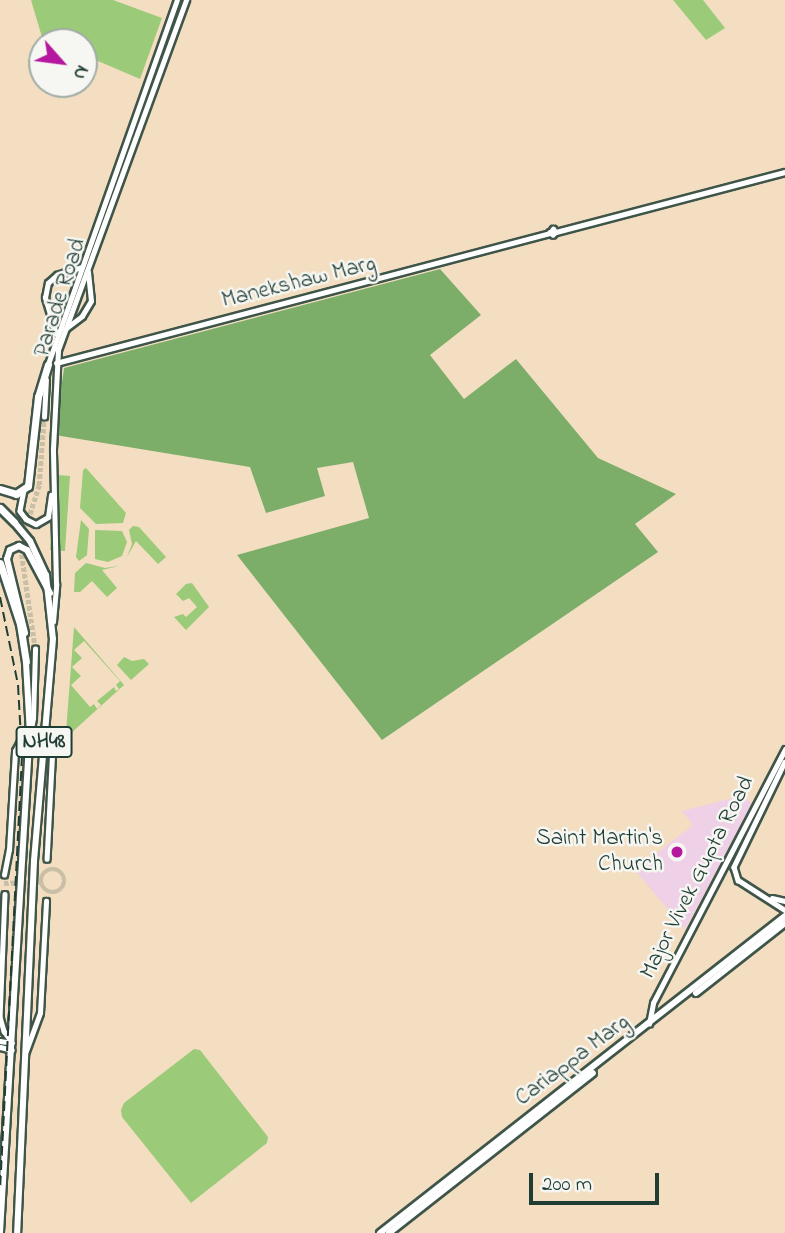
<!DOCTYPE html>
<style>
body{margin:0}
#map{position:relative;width:785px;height:1233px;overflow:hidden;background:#f3dec2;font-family:"Indie Flower",sans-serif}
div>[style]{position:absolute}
.built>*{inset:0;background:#eed0e7}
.green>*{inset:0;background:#9bca79}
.forest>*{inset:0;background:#7cae69}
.tertiary-tunnel>*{height:4.5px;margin-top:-2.25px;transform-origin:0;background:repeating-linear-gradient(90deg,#c9bea6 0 4.5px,transparent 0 6.5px)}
.tertiary-tunnel>.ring{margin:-2.25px;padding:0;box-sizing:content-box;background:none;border:4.5px solid #c9bea6;border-radius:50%}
.roads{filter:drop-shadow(2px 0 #3f5549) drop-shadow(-2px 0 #3f5549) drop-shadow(0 2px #3f5549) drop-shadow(0 -2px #3f5549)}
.tertiary>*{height:4.5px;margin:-2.25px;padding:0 2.25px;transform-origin:2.25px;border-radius:2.25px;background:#fff}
.secondary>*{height:5px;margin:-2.5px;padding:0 2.5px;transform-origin:2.5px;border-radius:2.5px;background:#fff}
.primary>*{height:6px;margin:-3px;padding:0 3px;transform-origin:3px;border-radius:3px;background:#fff}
.trunk>*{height:6px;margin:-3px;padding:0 3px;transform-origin:3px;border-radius:3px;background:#fff}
.motorway>*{height:7px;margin:-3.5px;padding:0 3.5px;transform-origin:3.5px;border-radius:3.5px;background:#fff}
.rail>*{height:2px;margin-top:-1px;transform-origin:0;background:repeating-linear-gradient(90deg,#1f3d34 0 10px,transparent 0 15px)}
.dots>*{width:19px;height:19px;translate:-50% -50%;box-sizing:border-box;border:4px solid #f6f6f2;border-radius:50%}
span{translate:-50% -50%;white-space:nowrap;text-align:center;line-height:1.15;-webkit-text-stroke:5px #f6f6f2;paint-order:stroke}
.shield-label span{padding:2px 5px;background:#f6f6f2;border:2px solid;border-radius:5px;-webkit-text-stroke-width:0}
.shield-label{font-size:21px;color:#1f3d34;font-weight:700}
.street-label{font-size:23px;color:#1f3d34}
.poi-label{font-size:23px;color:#1f3d34}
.right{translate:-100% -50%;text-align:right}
.north{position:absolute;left:28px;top:28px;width:70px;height:70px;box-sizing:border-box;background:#f6f6f2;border:2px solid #a0aca6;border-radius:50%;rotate:118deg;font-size:19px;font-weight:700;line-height:28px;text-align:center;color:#1f3d34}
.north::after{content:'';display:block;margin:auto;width:24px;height:32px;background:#b5179e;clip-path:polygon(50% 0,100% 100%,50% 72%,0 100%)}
.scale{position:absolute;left:529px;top:1173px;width:130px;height:32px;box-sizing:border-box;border:4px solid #1f3d34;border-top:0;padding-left:9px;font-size:21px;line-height:24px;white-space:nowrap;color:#1f3d34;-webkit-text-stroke:5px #f6f6f2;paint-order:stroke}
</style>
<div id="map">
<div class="built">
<div style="clip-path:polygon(741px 796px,752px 803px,685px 930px,635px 870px,693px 825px,682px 811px)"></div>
</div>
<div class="green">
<div style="clip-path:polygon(31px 0,113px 0,162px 18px,140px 79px,84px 55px,84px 42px,53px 42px,42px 37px)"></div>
<div style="clip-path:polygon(673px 0,703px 0,725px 28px,706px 40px)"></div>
<div style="clip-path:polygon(86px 468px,126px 513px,123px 523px,96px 524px,80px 508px,83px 470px)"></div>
<div style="clip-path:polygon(58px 475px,70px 476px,65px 551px,50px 550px,54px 477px)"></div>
<div style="clip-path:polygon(81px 520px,89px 529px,87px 555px,79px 561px,76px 557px)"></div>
<div style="clip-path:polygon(133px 526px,139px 527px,166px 557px,158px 564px,136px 541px,127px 557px,132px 544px,129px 530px)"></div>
<div style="clip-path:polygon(95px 530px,122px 531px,127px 542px,122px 556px,108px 562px,95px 559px)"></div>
<div style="clip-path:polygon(86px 563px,105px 568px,119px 566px,102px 570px,117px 588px,107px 597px,92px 581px,80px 592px,74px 592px,75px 573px)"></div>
<div style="clip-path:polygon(192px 583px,209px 607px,186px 630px,174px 617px,183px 614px,186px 617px,197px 607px,189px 598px,183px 601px,176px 594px,186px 584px)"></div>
<div style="clip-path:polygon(evenodd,74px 627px,124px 685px,70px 734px,66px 732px,74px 627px,84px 641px,120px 681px,116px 685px,119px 689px,116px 691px,114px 687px,97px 701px,101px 705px,97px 709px,94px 704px,90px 707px,71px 685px,81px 676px,72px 667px,82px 658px,74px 650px,84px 641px)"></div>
<div style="clip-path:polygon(124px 657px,132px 661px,144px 659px,149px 664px,131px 680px,117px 665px)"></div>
<div style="clip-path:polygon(194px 1049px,200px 1050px,268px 1137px,267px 1143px,191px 1203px,122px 1117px,121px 1110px,124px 1103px)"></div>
</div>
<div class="forest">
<div style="clip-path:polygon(440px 269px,481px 315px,430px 355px,464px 399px,516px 359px,598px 458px,676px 494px,635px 524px,658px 552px,382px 740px,237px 555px,369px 518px,353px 462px,317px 468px,325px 496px,266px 513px,250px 467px,55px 435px,64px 368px)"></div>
</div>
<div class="tertiary-tunnel">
<div style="left:35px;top:649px;width:105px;rotate:-98.2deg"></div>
<div style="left:20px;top:545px;width:63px;rotate:-72.4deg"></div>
<div style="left:39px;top:485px;width:68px;rotate:-85.8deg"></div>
<div class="ring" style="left:41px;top:869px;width:19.5px;height:19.5px"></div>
<div style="left:4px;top:883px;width:37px;rotate:-2deg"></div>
</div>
<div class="roads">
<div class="tertiary">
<div style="left:553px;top:229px;width:4px;rotate:45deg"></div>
<div style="left:556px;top:232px;width:4px;rotate:135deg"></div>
<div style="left:553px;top:235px;width:4px;rotate:-146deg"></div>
<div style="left:550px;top:233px;width:5px;rotate:-53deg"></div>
<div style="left:556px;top:232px;width:237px;rotate:-14.7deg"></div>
<div style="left:65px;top:329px;width:21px;rotate:-37deg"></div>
<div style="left:82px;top:316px;width:17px;rotate:-59deg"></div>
<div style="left:91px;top:301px;width:29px;rotate:-96deg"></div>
<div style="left:56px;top:334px;width:38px;rotate:-107deg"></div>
<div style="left:45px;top:298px;width:15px;rotate:-79deg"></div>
<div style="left:48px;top:283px;width:12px;rotate:-42deg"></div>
<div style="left:57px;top:275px;width:26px;rotate:-18deg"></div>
<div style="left:56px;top:363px;width:511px;rotate:-14.74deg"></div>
<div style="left:48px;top:364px;width:386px;rotate:-70.5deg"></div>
<div style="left:44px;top:417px;width:37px;rotate:-87deg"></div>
<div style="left:24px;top:490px;width:21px;rotate:101deg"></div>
<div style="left:20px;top:511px;width:10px;rotate:53deg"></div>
<div style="left:26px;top:519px;width:11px;rotate:27deg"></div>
<div style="left:36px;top:524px;width:14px;rotate:-30deg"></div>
<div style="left:48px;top:517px;width:22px;rotate:-82deg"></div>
<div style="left:53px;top:622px;width:38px;rotate:-85deg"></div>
<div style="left:56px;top:584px;width:135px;rotate:-91.3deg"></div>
<div style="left:53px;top:449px;width:99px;rotate:-87.1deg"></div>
<div style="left:58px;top:350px;width:373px;rotate:-69.9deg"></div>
<div style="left:46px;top:727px;width:20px;rotate:70deg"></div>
<div style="left:53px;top:746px;width:113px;rotate:93deg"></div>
<div style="left:785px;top:762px;width:117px;rotate:115.9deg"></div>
<div style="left:734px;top:867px;width:14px;rotate:73deg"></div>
<div style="left:738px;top:880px;width:56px;rotate:32.6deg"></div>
<div style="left:4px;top:875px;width:25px;rotate:-79deg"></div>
<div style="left:9px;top:850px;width:99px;rotate:-86.5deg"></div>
<div style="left:15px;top:751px;width:15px;rotate:-62deg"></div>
<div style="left:22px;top:738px;width:9px;rotate:-27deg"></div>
<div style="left:30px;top:734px;width:16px;rotate:-79deg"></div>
<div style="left:33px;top:718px;width:69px;rotate:-88.3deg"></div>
<div style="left:5px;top:894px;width:123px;rotate:92.3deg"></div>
<div style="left:0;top:1017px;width:15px;rotate:74deg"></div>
<div style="left:4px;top:1031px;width:12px;rotate:55deg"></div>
<div style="left:772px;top:898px;width:13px;rotate:13deg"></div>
<div style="left:649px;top:1024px;width:21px;rotate:-79deg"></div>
<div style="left:653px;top:1003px;width:286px;rotate:-62.5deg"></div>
<div style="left:26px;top:1051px;width:40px;rotate:-69.8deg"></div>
<div style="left:40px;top:1013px;width:112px;rotate:-86.9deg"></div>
</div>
<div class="secondary">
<div style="left:0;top:1041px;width:12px;rotate:9deg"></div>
<div style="left:0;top:1047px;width:12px;rotate:14deg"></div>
</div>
<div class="primary">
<div style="left:696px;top:993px;width:113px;rotate:-38.2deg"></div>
<div style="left:380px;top:1233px;width:514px;rotate:-38.05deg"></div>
<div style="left:389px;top:1233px;width:259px;rotate:-38.1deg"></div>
</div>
<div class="trunk">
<div style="left:14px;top:522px;width:25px;rotate:50deg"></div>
<div style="left:30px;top:541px;width:38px;rotate:65deg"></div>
<div style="left:46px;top:575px;width:64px;rotate:83.8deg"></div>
<div style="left:53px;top:639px;width:223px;rotate:94.9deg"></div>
<div style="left:34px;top:861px;width:372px;rotate:92.6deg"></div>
<div style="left:25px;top:633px;width:76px;rotate:-103.7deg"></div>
<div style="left:7px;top:559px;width:9px;rotate:-72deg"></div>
<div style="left:10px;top:550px;width:10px;rotate:-24deg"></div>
<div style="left:19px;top:546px;width:9px;rotate:27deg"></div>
<div style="left:27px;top:550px;width:49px;rotate:61.9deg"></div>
<div style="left:0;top:1232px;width:499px;rotate:-86.6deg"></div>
<div style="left:30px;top:734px;width:72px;rotate:-93.2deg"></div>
</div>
<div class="motorway">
<div style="left:0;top:489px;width:17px;rotate:17deg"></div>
<div style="left:16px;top:494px;width:14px;rotate:-34deg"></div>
<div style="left:28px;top:486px;width:90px;rotate:-83.6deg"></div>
<div style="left:38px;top:397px;width:34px;rotate:-73deg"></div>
<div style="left:0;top:508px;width:20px;rotate:45deg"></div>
<div style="left:0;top:563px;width:64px;rotate:71.8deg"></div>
<div style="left:20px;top:624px;width:38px;rotate:81deg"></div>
</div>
</div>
<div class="rail">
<div style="left:0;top:597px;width:90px;rotate:78.4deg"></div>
<div style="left:18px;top:685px;width:71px;rotate:86.8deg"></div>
<div style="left:22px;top:756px;width:434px;rotate:92.9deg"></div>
</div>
<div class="dots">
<div style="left:677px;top:852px;background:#b5179e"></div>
</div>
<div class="shield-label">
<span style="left:44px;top:742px">NH48</span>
</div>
<div class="street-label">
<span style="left:299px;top:283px;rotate:-14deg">Manekshaw Marg</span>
<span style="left:61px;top:298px;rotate:-72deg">Parade Road</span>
<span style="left:698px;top:878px;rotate:-63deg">Major Vivek Gupta Road</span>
<span style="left:573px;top:1061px;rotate:-37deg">Cariappa Marg</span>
</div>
<div class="poi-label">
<span class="right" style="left:663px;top:852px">Saint Martin's<br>Church</span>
</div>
<div class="north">N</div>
<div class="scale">200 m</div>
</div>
